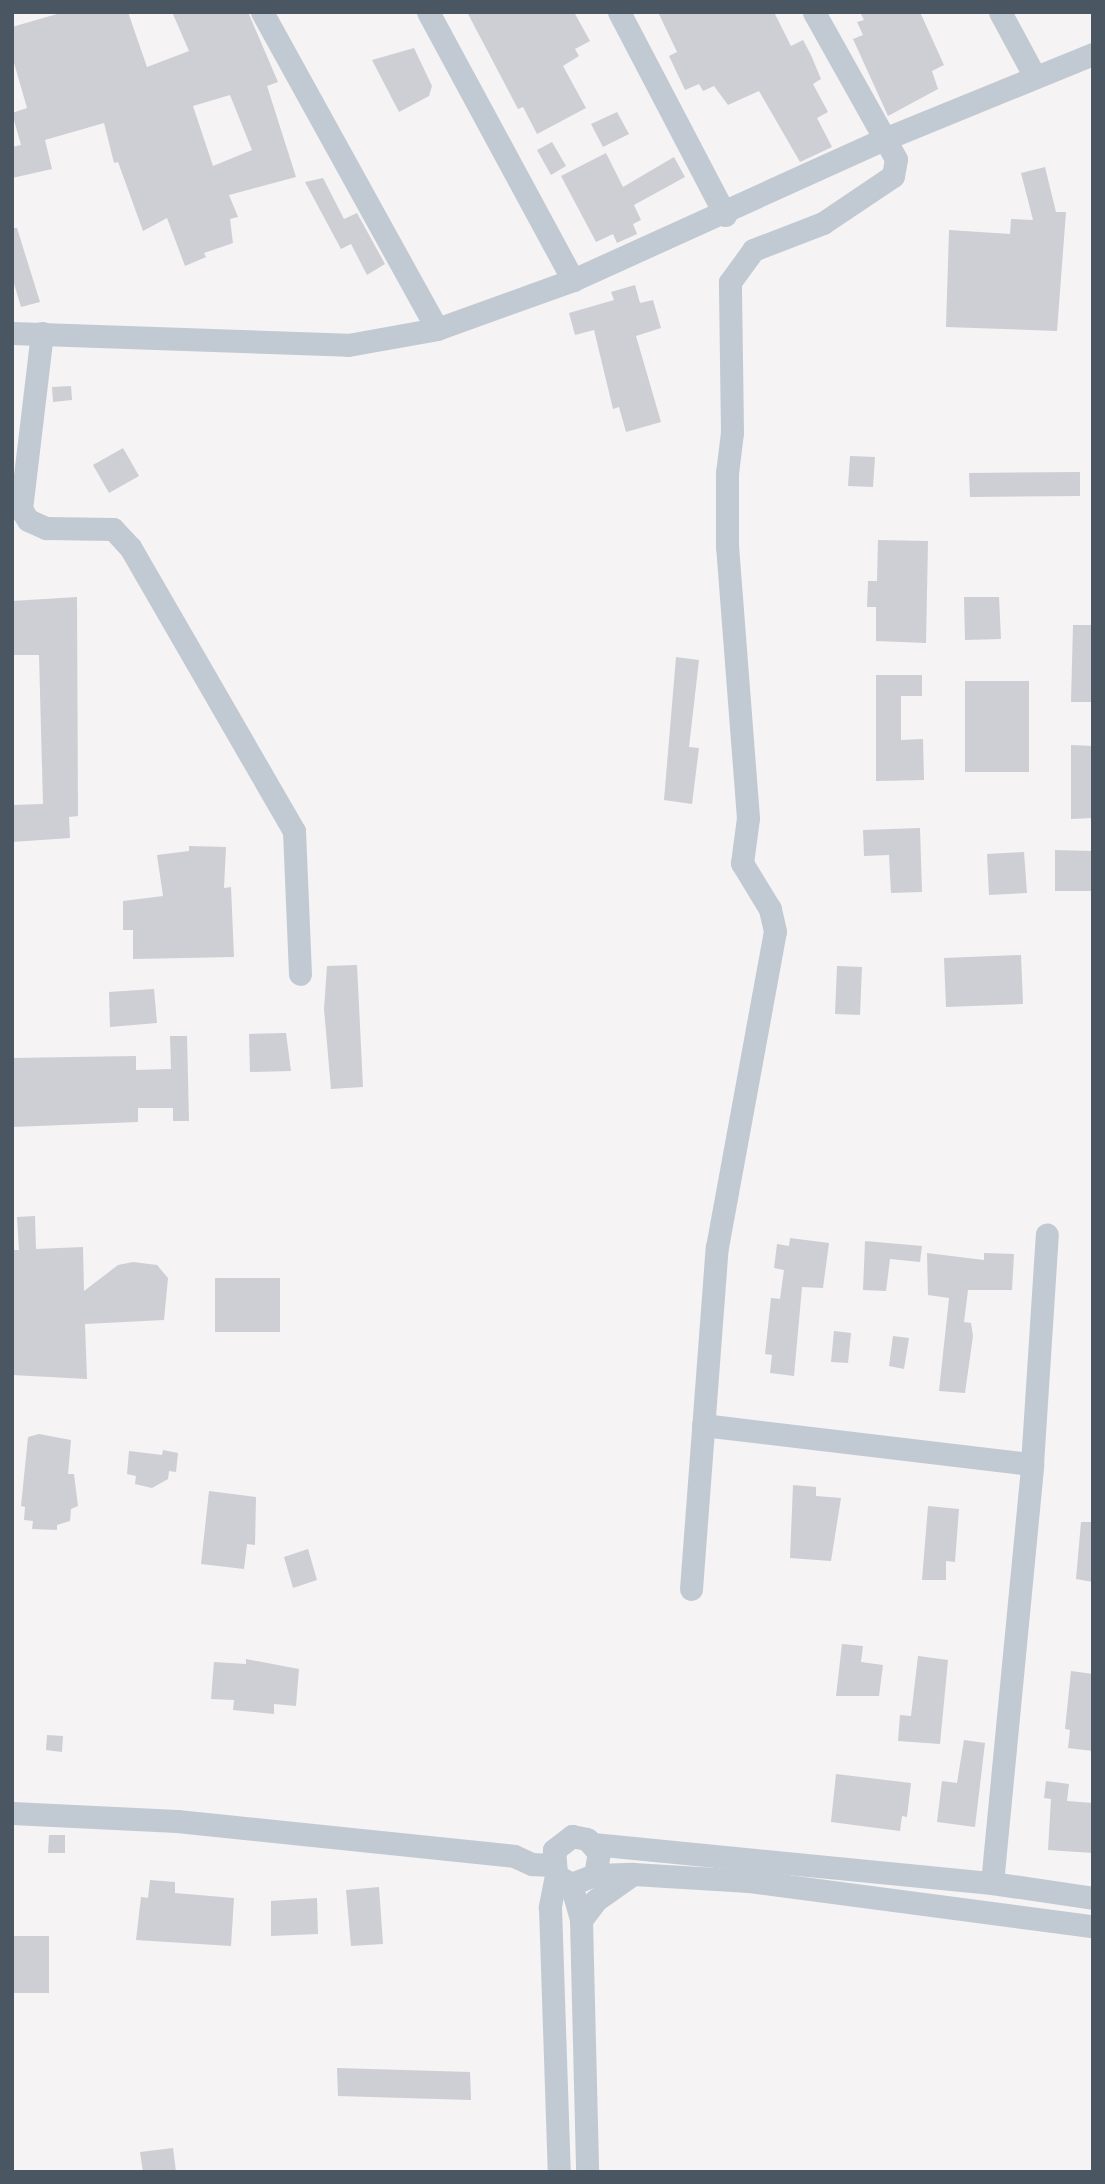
<!DOCTYPE html>
<style>
body{margin:0}
#map{position:relative;width:1105px;height:2184px;overflow:hidden;background:#f5f3f3;font-family:"Space Grotesk",sans-serif}
div>[style]{position:absolute}
.building>*{inset:0;background:#cdcfd5}
.minor>*{height:23px;margin:-11.5px;padding:0 11.5px;transform-origin:11.5px;border-radius:11.5px;background:#c1cad2}
span{translate:-50% -50%;white-space:nowrap;text-align:center;line-height:1.15;-webkit-text-stroke:5px #fff;paint-order:stroke}
.frame{position:absolute;inset:0;border:14px solid #4a5661;pointer-events:none}
</style>
<div id="map">
<div class="building">
<div style="clip-path:polygon(evenodd,64px 12px,128px 12px,147px 67px,189px 51px,172px 12px,248px 12px,278px 82px,267px 86px,296px 177px,229px 195px,238px 217px,230px 219px,233px 243px,204px 253px,206px 257px,185px 266px,167px 218px,143px 231px,118px 162px,114px 163px,104px 123px,45px 140px,52px 169px,12px 178px,12px 147px,21px 145px,12px 113px,27px 108px,12px 56px,12px 27px,64px 12px,230px 95px,252px 150px,213px 166px,193px 106px,230px 95px)"></div>
<div style="clip-path:polygon(467px 12px,574px 12px,590px 41px,575px 49px,579px 56px,563px 66px,586px 108px,537px 134px,523px 107px,518px 109px)"></div>
<div style="clip-path:polygon(658px 12px,774px 12px,791px 46px,803px 40px,811px 55px,821px 79px,813px 84px,828px 112px,817px 118px,832px 147px,800px 162px,759px 91px,728px 105px,714px 86px,703px 91px,699px 84px,685px 90px,669px 56px,677px 52px)"></div>
<div style="clip-path:polygon(860px 12px,920px 12px,944px 65px,932px 71px,938px 89px,888px 116px,853px 39px,863px 35px,857px 22px,864px 20px)"></div>
<div style="clip-path:polygon(414px 48px,432px 86px,429px 96px,399px 112px,372px 60px)"></div>
<div style="clip-path:polygon(617px 112px,629px 134px,603px 147px,591px 124px)"></div>
<div style="clip-path:polygon(552px 142px,566px 166px,551px 175px,537px 150px)"></div>
<div style="clip-path:polygon(606px 153px,623px 187px,674px 157px,685px 177px,634px 205px,641px 220px,633px 224px,637px 234px,617px 243px,613px 234px,596px 242px,561px 176px)"></div>
<div style="clip-path:polygon(1045px 167px,1056px 212px,1066px 212px,1057px 331px,946px 327px,949px 230px,1010px 234px,1011px 219px,1033px 220px,1021px 173px)"></div>
<div style="clip-path:polygon(323px 178px,344px 219px,357px 213px,385px 264px,367px 275px,351px 244px,341px 249px,305px 182px)"></div>
<div style="clip-path:polygon(12px 228px,17px 228px,40px 302px,21px 307px,12px 277px)"></div>
<div style="clip-path:polygon(635px 285px,640px 303px,653px 300px,661px 328px,636px 336px,661px 422px,626px 432px,619px 407px,613px 409px,594px 330px,575px 335px,569px 313px,614px 300px,611px 292px)"></div>
<div style="clip-path:polygon(71px 386px,72px 400px,53px 402px,52px 387px)"></div>
<div style="clip-path:polygon(123px 448px,139px 476px,109px 493px,93px 465px)"></div>
<div style="clip-path:polygon(850px 456px,875px 457px,873px 487px,848px 486px)"></div>
<div style="clip-path:polygon(1080px 472px,1080px 496px,970px 497px,969px 473px)"></div>
<div style="clip-path:polygon(878px 540px,928px 541px,926px 643px,876px 641px,876px 607px,867px 607px,868px 581px,877px 581px)"></div>
<div style="clip-path:polygon(77px 597px,78px 816px,69px 817px,70px 838px,12px 842px,12px 805px,43px 804px,39px 655px,12px 655px,12px 601px)"></div>
<div style="clip-path:polygon(964px 597px,999px 597px,1001px 639px,965px 640px)"></div>
<div style="clip-path:polygon(1073px 625px,1093px 625px,1093px 702px,1071px 702px)"></div>
<div style="clip-path:polygon(676px 657px,699px 660px,689px 747px,699px 748px,692px 804px,664px 800px)"></div>
<div style="clip-path:polygon(876px 675px,922px 675px,922px 696px,901px 696px,901px 740px,923px 739px,924px 780px,876px 781px)"></div>
<div style="clip-path:polygon(965px 681px,1029px 681px,1029px 772px,965px 772px)"></div>
<div style="clip-path:polygon(1071px 745px,1093px 746px,1093px 818px,1071px 819px)"></div>
<div style="clip-path:polygon(920px 828px,922px 892px,891px 893px,889px 855px,864px 856px,863px 830px)"></div>
<div style="clip-path:polygon(189px 846px,226px 847px,224px 888px,231px 887px,234px 957px,133px 959px,133px 930px,123px 930px,123px 901px,163px 896px,157px 855px,189px 851px)"></div>
<div style="clip-path:polygon(1055px 850px,1093px 851px,1093px 891px,1055px 891px)"></div>
<div style="clip-path:polygon(1024px 852px,1027px 893px,989px 895px,987px 854px)"></div>
<div style="clip-path:polygon(1021px 955px,1023px 1004px,946px 1007px,944px 958px)"></div>
<div style="clip-path:polygon(357px 965px,363px 1087px,331px 1089px,324px 1009px,327px 966px)"></div>
<div style="clip-path:polygon(837px 966px,862px 967px,860px 1015px,835px 1014px)"></div>
<div style="clip-path:polygon(154px 989px,157px 1023px,110px 1027px,109px 992px)"></div>
<div style="clip-path:polygon(286px 1033px,291px 1071px,250px 1072px,249px 1034px)"></div>
<div style="clip-path:polygon(170px 1036px,187px 1036px,189px 1121px,173px 1121px,173px 1108px,138px 1108px,138px 1122px,12px 1127px,12px 1058px,136px 1056px,136px 1070px,171px 1069px)"></div>
<div style="clip-path:polygon(35px 1216px,36px 1249px,83px 1247px,84px 1291px,118px 1265px,133px 1262px,157px 1265px,168px 1278px,164px 1320px,85px 1324px,87px 1379px,12px 1375px,12px 1250px,19px 1250px,17px 1217px)"></div>
<div style="clip-path:polygon(790px 1238px,829px 1243px,823px 1288px,802px 1287px,794px 1376px,770px 1373px,772px 1355px,765px 1354px,771px 1298px,780px 1299px,784px 1270px,774px 1268px,777px 1244px,789px 1246px)"></div>
<div style="clip-path:polygon(865px 1241px,922px 1246px,920px 1262px,890px 1259px,886px 1291px,863px 1290px)"></div>
<div style="clip-path:polygon(927px 1253px,984px 1260px,984px 1253px,1014px 1254px,1012px 1290px,968px 1290px,964px 1322px,971px 1323px,973px 1336px,965px 1393px,939px 1391px,949px 1298px,928px 1295px)"></div>
<div style="clip-path:polygon(215px 1278px,280px 1278px,280px 1332px,215px 1332px)"></div>
<div style="clip-path:polygon(834px 1331px,851px 1333px,848px 1363px,831px 1362px)"></div>
<div style="clip-path:polygon(893px 1336px,909px 1338px,904px 1369px,889px 1366px)"></div>
<div style="clip-path:polygon(39px 1434px,71px 1440px,68px 1474px,74px 1474px,78px 1506px,71px 1509px,70px 1521px,57px 1525px,57px 1530px,32px 1529px,33px 1521px,24px 1520px,25px 1507px,21px 1506px,28px 1437px)"></div>
<div style="clip-path:polygon(163px 1450px,178px 1453px,176px 1472px,169px 1471px,168px 1479px,152px 1488px,135px 1484px,136px 1476px,127px 1474px,129px 1451px,162px 1455px)"></div>
<div style="clip-path:polygon(793px 1485px,816px 1487px,816px 1496px,841px 1498px,831px 1561px,790px 1558px)"></div>
<div style="clip-path:polygon(209px 1491px,256px 1497px,255px 1545px,247px 1544px,244px 1569px,201px 1564px)"></div>
<div style="clip-path:polygon(928px 1506px,959px 1509px,955px 1562px,946px 1561px,946px 1580px,922px 1580px)"></div>
<div style="clip-path:polygon(1081px 1522px,1093px 1522px,1093px 1582px,1076px 1579px)"></div>
<div style="clip-path:polygon(308px 1549px,317px 1580px,293px 1588px,284px 1557px)"></div>
<div style="clip-path:polygon(842px 1644px,863px 1646px,861px 1662px,883px 1665px,879px 1696px,836px 1696px)"></div>
<div style="clip-path:polygon(918px 1656px,948px 1660px,940px 1744px,898px 1741px,900px 1715px,911px 1716px)"></div>
<div style="clip-path:polygon(246px 1659px,299px 1669px,296px 1706px,274px 1704px,274px 1714px,233px 1710px,234px 1700px,211px 1699px,214px 1662px,246px 1664px)"></div>
<div style="clip-path:polygon(1071px 1671px,1093px 1674px,1093px 1751px,1068px 1748px,1070px 1730px,1065px 1729px)"></div>
<div style="clip-path:polygon(47px 1735px,63px 1736px,62px 1752px,46px 1750px)"></div>
<div style="clip-path:polygon(964px 1740px,985px 1743px,975px 1827px,937px 1822px,942px 1781px,957px 1783px)"></div>
<div style="clip-path:polygon(836px 1774px,911px 1783px,907px 1817px,902px 1816px,900px 1831px,831px 1822px)"></div>
<div style="clip-path:polygon(1046px 1781px,1069px 1784px,1067px 1801px,1093px 1803px,1093px 1853px,1048px 1850px,1051px 1799px,1044px 1798px)"></div>
<div style="clip-path:polygon(49px 1835px,65px 1835px,65px 1853px,48px 1853px)"></div>
<div style="clip-path:polygon(150px 1880px,175px 1882px,175px 1893px,234px 1898px,231px 1946px,136px 1940px,141px 1897px,148px 1898px)"></div>
<div style="clip-path:polygon(379px 1887px,383px 1944px,351px 1946px,346px 1890px)"></div>
<div style="clip-path:polygon(317px 1898px,318px 1934px,271px 1936px,271px 1901px)"></div>
<div style="clip-path:polygon(12px 1936px,49px 1936px,49px 1993px,12px 1993px)"></div>
<div style="clip-path:polygon(337px 2068px,470px 2072px,471px 2100px,338px 2096px)"></div>
<div style="clip-path:polygon(173px 2148px,176px 2172px,143px 2172px,140px 2152px)"></div>
</div>
<div class="minor">
<div style="left:262px;top:12px;width:362px;rotate:61.1deg"></div>
<div style="left:428px;top:12px;width:305px;rotate:61.6deg"></div>
<div style="left:619px;top:12px;width:229px;rotate:62.4deg"></div>
<div style="left:1000px;top:12px;width:74px;rotate:61.7deg"></div>
<div style="left:12px;top:333px;width:336px;rotate:2deg"></div>
<div style="left:348px;top:345px;width:90px;rotate:-10.2deg"></div>
<div style="left:437px;top:329px;width:145px;rotate:-19.8deg"></div>
<div style="left:573px;top:280px;width:339px;rotate:-24.4deg"></div>
<div style="left:882px;top:140px;width:228px;rotate:-22.2deg"></div>
<div style="left:42px;top:333px;width:177px;rotate:96.8deg"></div>
<div style="left:21px;top:509px;width:13px;rotate:58deg"></div>
<div style="left:28px;top:520px;width:20px;rotate:24deg"></div>
<div style="left:46px;top:528px;width:67px;rotate:0.9deg"></div>
<div style="left:113px;top:529px;width:25px;rotate:47deg"></div>
<div style="left:130px;top:547px;width:328px;rotate:60deg"></div>
<div style="left:294px;top:831px;width:143px;rotate:87.6deg"></div>
<div style="left:703px;top:1425px;width:331px;rotate:6.8deg"></div>
<div style="left:691px;top:1589px;width:343px;rotate:-85.7deg"></div>
<div style="left:717px;top:1247px;width:321px;rotate:-79.6deg"></div>
<div style="left:775px;top:931px;width:23px;rotate:-103deg"></div>
<div style="left:770px;top:909px;width:54px;rotate:-121.3deg"></div>
<div style="left:742px;top:863px;width:45px;rotate:-82.4deg"></div>
<div style="left:748px;top:818px;width:272px;rotate:-94.4deg"></div>
<div style="left:727px;top:547px;width:74px;rotate:-90deg"></div>
<div style="left:727px;top:473px;width:41px;rotate:-83deg"></div>
<div style="left:732px;top:432px;width:150px;rotate:-90.8deg"></div>
<div style="left:730px;top:282px;width:39px;rotate:-54deg"></div>
<div style="left:753px;top:250px;width:75px;rotate:-21.1deg"></div>
<div style="left:823px;top:223px;width:84px;rotate:-33.9deg"></div>
<div style="left:893px;top:176px;width:17px;rotate:-80deg"></div>
<div style="left:896px;top:159px;width:168px;rotate:-119.2deg"></div>
<div style="left:12px;top:1813px;width:165px;rotate:2.8deg"></div>
<div style="left:177px;top:1821px;width:339px;rotate:5.9deg"></div>
<div style="left:514px;top:1856px;width:20px;rotate:24deg"></div>
<div style="left:532px;top:1864px;width:20px;rotate:3deg"></div>
<div style="left:593px;top:1844px;width:401px;rotate:5.6deg"></div>
<div style="left:992px;top:1883px;width:102px;rotate:8.4deg"></div>
<div style="left:556px;top:1875px;width:33px;rotate:101deg"></div>
<div style="left:550px;top:1907px;width:265px;rotate:88.1deg"></div>
<div style="left:595px;top:1875px;width:22px;rotate:-80deg"></div>
<div style="left:599px;top:1853px;width:18px;rotate:-131deg"></div>
<div style="left:587px;top:1839px;width:15px;rotate:-169deg"></div>
<div style="left:572px;top:1836px;width:23px;rotate:142deg"></div>
<div style="left:554px;top:1850px;width:25px;rotate:85deg"></div>
<div style="left:556px;top:1875px;width:17px;rotate:31deg"></div>
<div style="left:571px;top:1884px;width:26px;rotate:-21deg"></div>
<div style="left:595px;top:1875px;width:38px;rotate:-2deg"></div>
<div style="left:633px;top:1874px;width:116px;rotate:3.5deg"></div>
<div style="left:749px;top:1881px;width:347px;rotate:7.5deg"></div>
<div style="left:992px;top:1883px;width:421px;rotate:-84.5deg"></div>
<div style="left:1032px;top:1464px;width:230px;rotate:-86.3deg"></div>
<div style="left:571px;top:1884px;width:37px;rotate:74deg"></div>
<div style="left:581px;top:1920px;width:252px;rotate:88.6deg"></div>
<div style="left:581px;top:1920px;width:25px;rotate:-53deg"></div>
<div style="left:596px;top:1900px;width:45px;rotate:-35.1deg"></div>
</div>
<div class="frame"></div>
</div>
